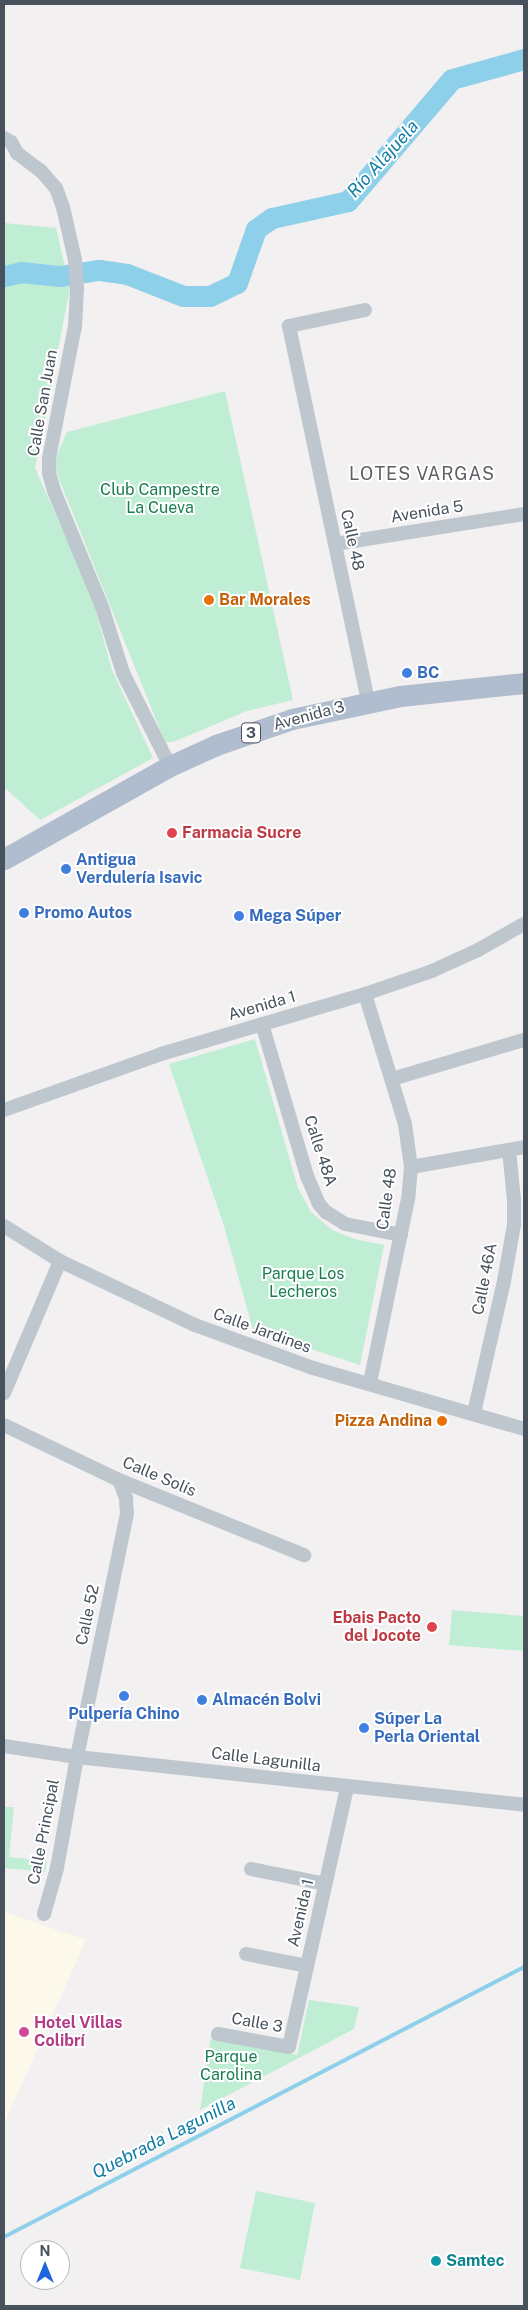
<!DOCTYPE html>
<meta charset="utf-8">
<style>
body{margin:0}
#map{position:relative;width:528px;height:2310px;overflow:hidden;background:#f2f0f0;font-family:"Public Sans",sans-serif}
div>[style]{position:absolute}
.commercial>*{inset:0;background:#fcf8ea}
.green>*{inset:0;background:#c0eed5}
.stream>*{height:4px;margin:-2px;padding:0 2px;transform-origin:2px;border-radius:2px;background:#8ed0ea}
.river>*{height:21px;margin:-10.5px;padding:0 10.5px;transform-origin:10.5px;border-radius:10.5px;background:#8ed0ea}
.street>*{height:14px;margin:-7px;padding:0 7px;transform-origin:7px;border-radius:7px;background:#bec6ce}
.primary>*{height:21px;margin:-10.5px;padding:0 10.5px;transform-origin:10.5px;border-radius:10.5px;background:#b0bdce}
.dots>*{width:14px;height:14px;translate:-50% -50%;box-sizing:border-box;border:2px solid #fff;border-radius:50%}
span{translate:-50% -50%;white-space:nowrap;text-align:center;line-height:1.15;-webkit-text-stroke:4px #fff;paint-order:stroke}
.shield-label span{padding:1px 4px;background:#fff;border:1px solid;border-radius:4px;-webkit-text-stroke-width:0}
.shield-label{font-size:15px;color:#48525d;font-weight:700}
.street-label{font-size:16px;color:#48525d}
.park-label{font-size:16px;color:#1a7d52}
.food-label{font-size:16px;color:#c56008;font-weight:700}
.left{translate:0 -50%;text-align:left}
.right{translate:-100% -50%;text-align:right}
.shop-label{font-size:16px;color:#366cbe;font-weight:700}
.health-label{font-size:16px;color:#be3a42;font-weight:700}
.hotel-label{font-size:16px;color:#b23c85;font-weight:700}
.culture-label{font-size:16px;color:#0d838f;font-weight:700}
.water-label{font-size:18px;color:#107da7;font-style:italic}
.neighbourhood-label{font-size:18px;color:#5c5f64;letter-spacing:1px}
.frame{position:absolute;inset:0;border:5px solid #48525d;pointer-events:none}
.north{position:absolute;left:20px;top:2240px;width:50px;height:50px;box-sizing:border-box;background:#fff;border:1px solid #b6babe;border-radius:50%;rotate:0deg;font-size:14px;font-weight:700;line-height:20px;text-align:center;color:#48525d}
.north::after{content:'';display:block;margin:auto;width:18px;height:22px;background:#1e64dd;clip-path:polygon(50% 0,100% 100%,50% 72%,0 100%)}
</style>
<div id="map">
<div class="commercial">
<div style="clip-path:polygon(4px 1912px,86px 1940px,4px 2124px)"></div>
</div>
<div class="green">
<div style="clip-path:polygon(4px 223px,56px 228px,70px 288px,35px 468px,91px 594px,112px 670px,153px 758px,40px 820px,4px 787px)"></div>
<div style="clip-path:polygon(225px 391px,293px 700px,247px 711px,173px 742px,165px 742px,53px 464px,67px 432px)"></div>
<div style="clip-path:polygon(255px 1039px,298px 1188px,311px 1212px,332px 1230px,355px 1239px,384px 1245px,360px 1365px,253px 1330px,224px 1226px,169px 1064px)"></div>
<div style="clip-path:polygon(452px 1610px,524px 1616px,524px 1651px,449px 1645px)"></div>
<div style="clip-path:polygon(4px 1807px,14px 1807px,9px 1857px,47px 1861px,45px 1872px,4px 1868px)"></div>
<div style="clip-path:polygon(309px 2000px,359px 2007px,354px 2029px,200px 2110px,211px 2037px,297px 2055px)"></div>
<div style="clip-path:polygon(256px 2191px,315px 2203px,300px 2280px,240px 2268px)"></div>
</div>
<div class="stream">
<div style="left:4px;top:2237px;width:586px;rotate:-27.44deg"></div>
</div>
<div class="river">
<div style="left:4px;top:276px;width:17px;rotate:-13deg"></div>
<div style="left:21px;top:272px;width:39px;rotate:6deg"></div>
<div style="left:60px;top:276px;width:39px;rotate:-9deg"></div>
<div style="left:99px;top:270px;width:28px;rotate:8deg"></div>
<div style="left:127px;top:274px;width:60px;rotate:21.4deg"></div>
<div style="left:183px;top:296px;width:27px"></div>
<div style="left:210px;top:296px;width:30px;rotate:-26deg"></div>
<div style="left:237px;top:283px;width:57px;rotate:-70.6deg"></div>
<div style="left:256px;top:229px;width:19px;rotate:-35deg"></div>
<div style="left:272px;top:218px;width:78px;rotate:-12.6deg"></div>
<div style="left:348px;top:201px;width:160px;rotate:-49.6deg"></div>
<div style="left:452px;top:79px;width:75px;rotate:-15.5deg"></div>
</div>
<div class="street">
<div style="left:4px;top:138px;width:8px;rotate:30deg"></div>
<div style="left:11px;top:142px;width:13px;rotate:61deg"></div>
<div style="left:17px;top:153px;width:30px;rotate:37deg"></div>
<div style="left:41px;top:171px;width:23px;rotate:49deg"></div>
<div style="left:56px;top:188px;width:20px;rotate:70deg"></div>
<div style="left:63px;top:207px;width:54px;rotate:77.2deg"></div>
<div style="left:75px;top:260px;width:29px;rotate:86deg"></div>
<div style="left:77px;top:289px;width:37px;rotate:93deg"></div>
<div style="left:75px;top:326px;width:136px;rotate:101.1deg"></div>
<div style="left:49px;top:459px;width:14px;rotate:90deg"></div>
<div style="left:49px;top:473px;width:19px;rotate:74deg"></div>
<div style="left:54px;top:491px;width:126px;rotate:67.5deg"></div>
<div style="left:102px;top:607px;width:69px;rotate:72.3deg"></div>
<div style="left:123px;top:673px;width:104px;rotate:63.2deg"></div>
<div style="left:365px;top:310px;width:78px;rotate:168.1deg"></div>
<div style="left:289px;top:326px;width:384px;rotate:78.1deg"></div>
<div style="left:335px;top:544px;width:191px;rotate:-9deg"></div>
<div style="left:365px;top:994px;width:136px;rotate:72.9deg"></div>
<div style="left:405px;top:1124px;width:43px;rotate:82.1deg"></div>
<div style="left:411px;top:1167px;width:32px;rotate:95deg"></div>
<div style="left:408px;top:1199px;width:188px;rotate:101.7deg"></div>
<div style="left:262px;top:1024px;width:159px;rotate:73.5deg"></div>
<div style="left:307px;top:1176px;width:30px;rotate:67deg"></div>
<div style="left:319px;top:1204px;width:11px;rotate:49deg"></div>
<div style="left:326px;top:1212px;width:22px;rotate:32deg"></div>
<div style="left:345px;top:1224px;width:57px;rotate:11.1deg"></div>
<div style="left:392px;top:1079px;width:138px;rotate:-16.5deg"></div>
<div style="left:4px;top:1110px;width:167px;rotate:-19.6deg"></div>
<div style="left:161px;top:1054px;width:213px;rotate:-16.4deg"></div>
<div style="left:365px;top:994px;width:71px;rotate:-18.9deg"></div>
<div style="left:432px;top:971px;width:51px;rotate:-24.5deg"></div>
<div style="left:478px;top:950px;width:53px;rotate:-29.5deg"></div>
<div style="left:411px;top:1167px;width:115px;rotate:-10deg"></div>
<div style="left:4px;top:1226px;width:66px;rotate:32deg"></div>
<div style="left:60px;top:1261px;width:149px;rotate:25.4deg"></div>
<div style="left:195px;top:1325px;width:126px;rotate:20deg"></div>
<div style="left:313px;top:1368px;width:220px;rotate:16.1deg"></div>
<div style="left:4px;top:1393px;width:143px;rotate:-67deg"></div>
<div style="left:474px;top:1413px;width:135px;rotate:-77.2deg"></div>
<div style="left:504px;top:1281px;width:57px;rotate:-79.9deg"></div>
<div style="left:514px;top:1225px;width:25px;rotate:-90deg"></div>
<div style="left:514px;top:1200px;width:50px;rotate:-95.7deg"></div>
<div style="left:4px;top:1425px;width:127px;rotate:25.6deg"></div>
<div style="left:119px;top:1480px;width:200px;rotate:22.1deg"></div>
<div style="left:4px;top:1746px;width:74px;rotate:8.6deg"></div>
<div style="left:77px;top:1757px;width:450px;rotate:6.1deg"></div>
<div style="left:251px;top:1869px;width:76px;rotate:11.3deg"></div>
<div style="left:44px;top:1914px;width:48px;rotate:-74.2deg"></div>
<div style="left:57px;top:1868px;width:113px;rotate:-79.8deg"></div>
<div style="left:77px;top:1757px;width:248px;rotate:-78.4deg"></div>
<div style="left:127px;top:1514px;width:16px;rotate:-94deg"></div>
<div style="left:126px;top:1498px;width:19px;rotate:-111deg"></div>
<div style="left:246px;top:1954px;width:62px;rotate:11.1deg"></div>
<div style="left:218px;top:2034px;width:72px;rotate:10.4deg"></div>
<div style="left:289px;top:2047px;width:266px;rotate:-77.4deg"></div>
</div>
<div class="primary">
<div style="left:4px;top:859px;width:190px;rotate:-29.3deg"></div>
<div style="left:170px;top:766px;width:51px;rotate:-24.5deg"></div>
<div style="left:216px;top:745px;width:80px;rotate:-18.9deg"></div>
<div style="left:292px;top:719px;width:110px;rotate:-12deg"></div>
<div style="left:400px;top:696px;width:125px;rotate:-6deg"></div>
</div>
<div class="dots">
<div style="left:209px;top:600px;background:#e8710a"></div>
<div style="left:407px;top:673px;background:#3f7fe0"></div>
<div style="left:172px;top:833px;background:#e0444e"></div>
<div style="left:66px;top:869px;background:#3f7fe0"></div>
<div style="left:24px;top:913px;background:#3f7fe0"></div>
<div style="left:239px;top:916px;background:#3f7fe0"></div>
<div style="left:442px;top:1421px;background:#e8710a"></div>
<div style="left:432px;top:1627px;background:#e0444e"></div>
<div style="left:124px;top:1696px;background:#3f7fe0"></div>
<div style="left:202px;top:1700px;background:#3f7fe0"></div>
<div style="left:364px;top:1728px;background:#3f7fe0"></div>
<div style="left:24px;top:2032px;background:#d1479c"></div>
<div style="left:436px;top:2261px;background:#0f9aa8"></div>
</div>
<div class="shield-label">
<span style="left:251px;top:733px">3</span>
</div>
<div class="street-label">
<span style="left:43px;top:403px;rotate:-80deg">Calle San Juan</span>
<span style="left:427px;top:512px;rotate:-9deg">Avenida 5</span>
<span style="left:352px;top:540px;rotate:78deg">Calle 48</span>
<span style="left:309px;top:716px;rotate:-15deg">Avenida 3</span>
<span style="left:262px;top:1006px;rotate:-16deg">Avenida 1</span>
<span style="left:320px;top:1151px;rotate:72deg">Calle 48A</span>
<span style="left:387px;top:1199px;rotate:-82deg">Calle 48</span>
<span style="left:485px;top:1279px;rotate:-79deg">Calle 46A</span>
<span style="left:262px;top:1331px;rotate:20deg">Calle Jardines</span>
<span style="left:159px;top:1477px;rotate:23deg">Calle Solís</span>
<span style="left:88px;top:1615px;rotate:-78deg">Calle 52</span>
<span style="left:266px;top:1760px;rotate:7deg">Calle Lagunilla</span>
<span style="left:44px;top:1832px;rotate:-79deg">Calle Principal</span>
<span style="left:301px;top:1913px;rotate:-77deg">Avenida 1</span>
<span style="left:257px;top:2023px;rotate:10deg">Calle 3</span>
</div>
<div class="park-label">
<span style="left:160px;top:499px">Club Campestre<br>La Cueva</span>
<span style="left:303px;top:1283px">Parque Los<br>Lecheros</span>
<span style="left:231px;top:2066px">Parque<br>Carolina</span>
</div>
<div class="food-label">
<span class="left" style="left:219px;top:600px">Bar Morales</span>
<span class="right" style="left:432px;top:1421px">Pizza Andina</span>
</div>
<div class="shop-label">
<span class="left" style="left:417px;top:673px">BC</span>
<span class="left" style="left:76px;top:869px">Antigua<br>Verdulería Isavic</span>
<span class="left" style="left:34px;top:913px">Promo Autos</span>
<span class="left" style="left:249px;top:916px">Mega Súper</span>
<span class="left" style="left:212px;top:1700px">Almacén Bolvi</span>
<span style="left:124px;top:1714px">Pulpería Chino</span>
<span class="left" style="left:374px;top:1728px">Súper La<br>Perla Oriental</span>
</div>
<div class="health-label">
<span class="left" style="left:182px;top:833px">Farmacia Sucre</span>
<span class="right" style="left:421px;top:1627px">Ebais Pacto<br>del Jocote</span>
</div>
<div class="hotel-label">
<span class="left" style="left:34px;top:2032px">Hotel Villas<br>Colibrí</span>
</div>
<div class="culture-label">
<span class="left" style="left:446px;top:2261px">Samtec</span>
</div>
<div class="water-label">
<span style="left:383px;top:159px;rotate:-48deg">Río Alajuela</span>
<span style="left:164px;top:2138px;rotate:-27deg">Quebrada Lagunilla</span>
</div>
<div class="neighbourhood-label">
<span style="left:422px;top:474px">LOTES VARGAS</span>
</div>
<div class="frame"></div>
<div class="north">N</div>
</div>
